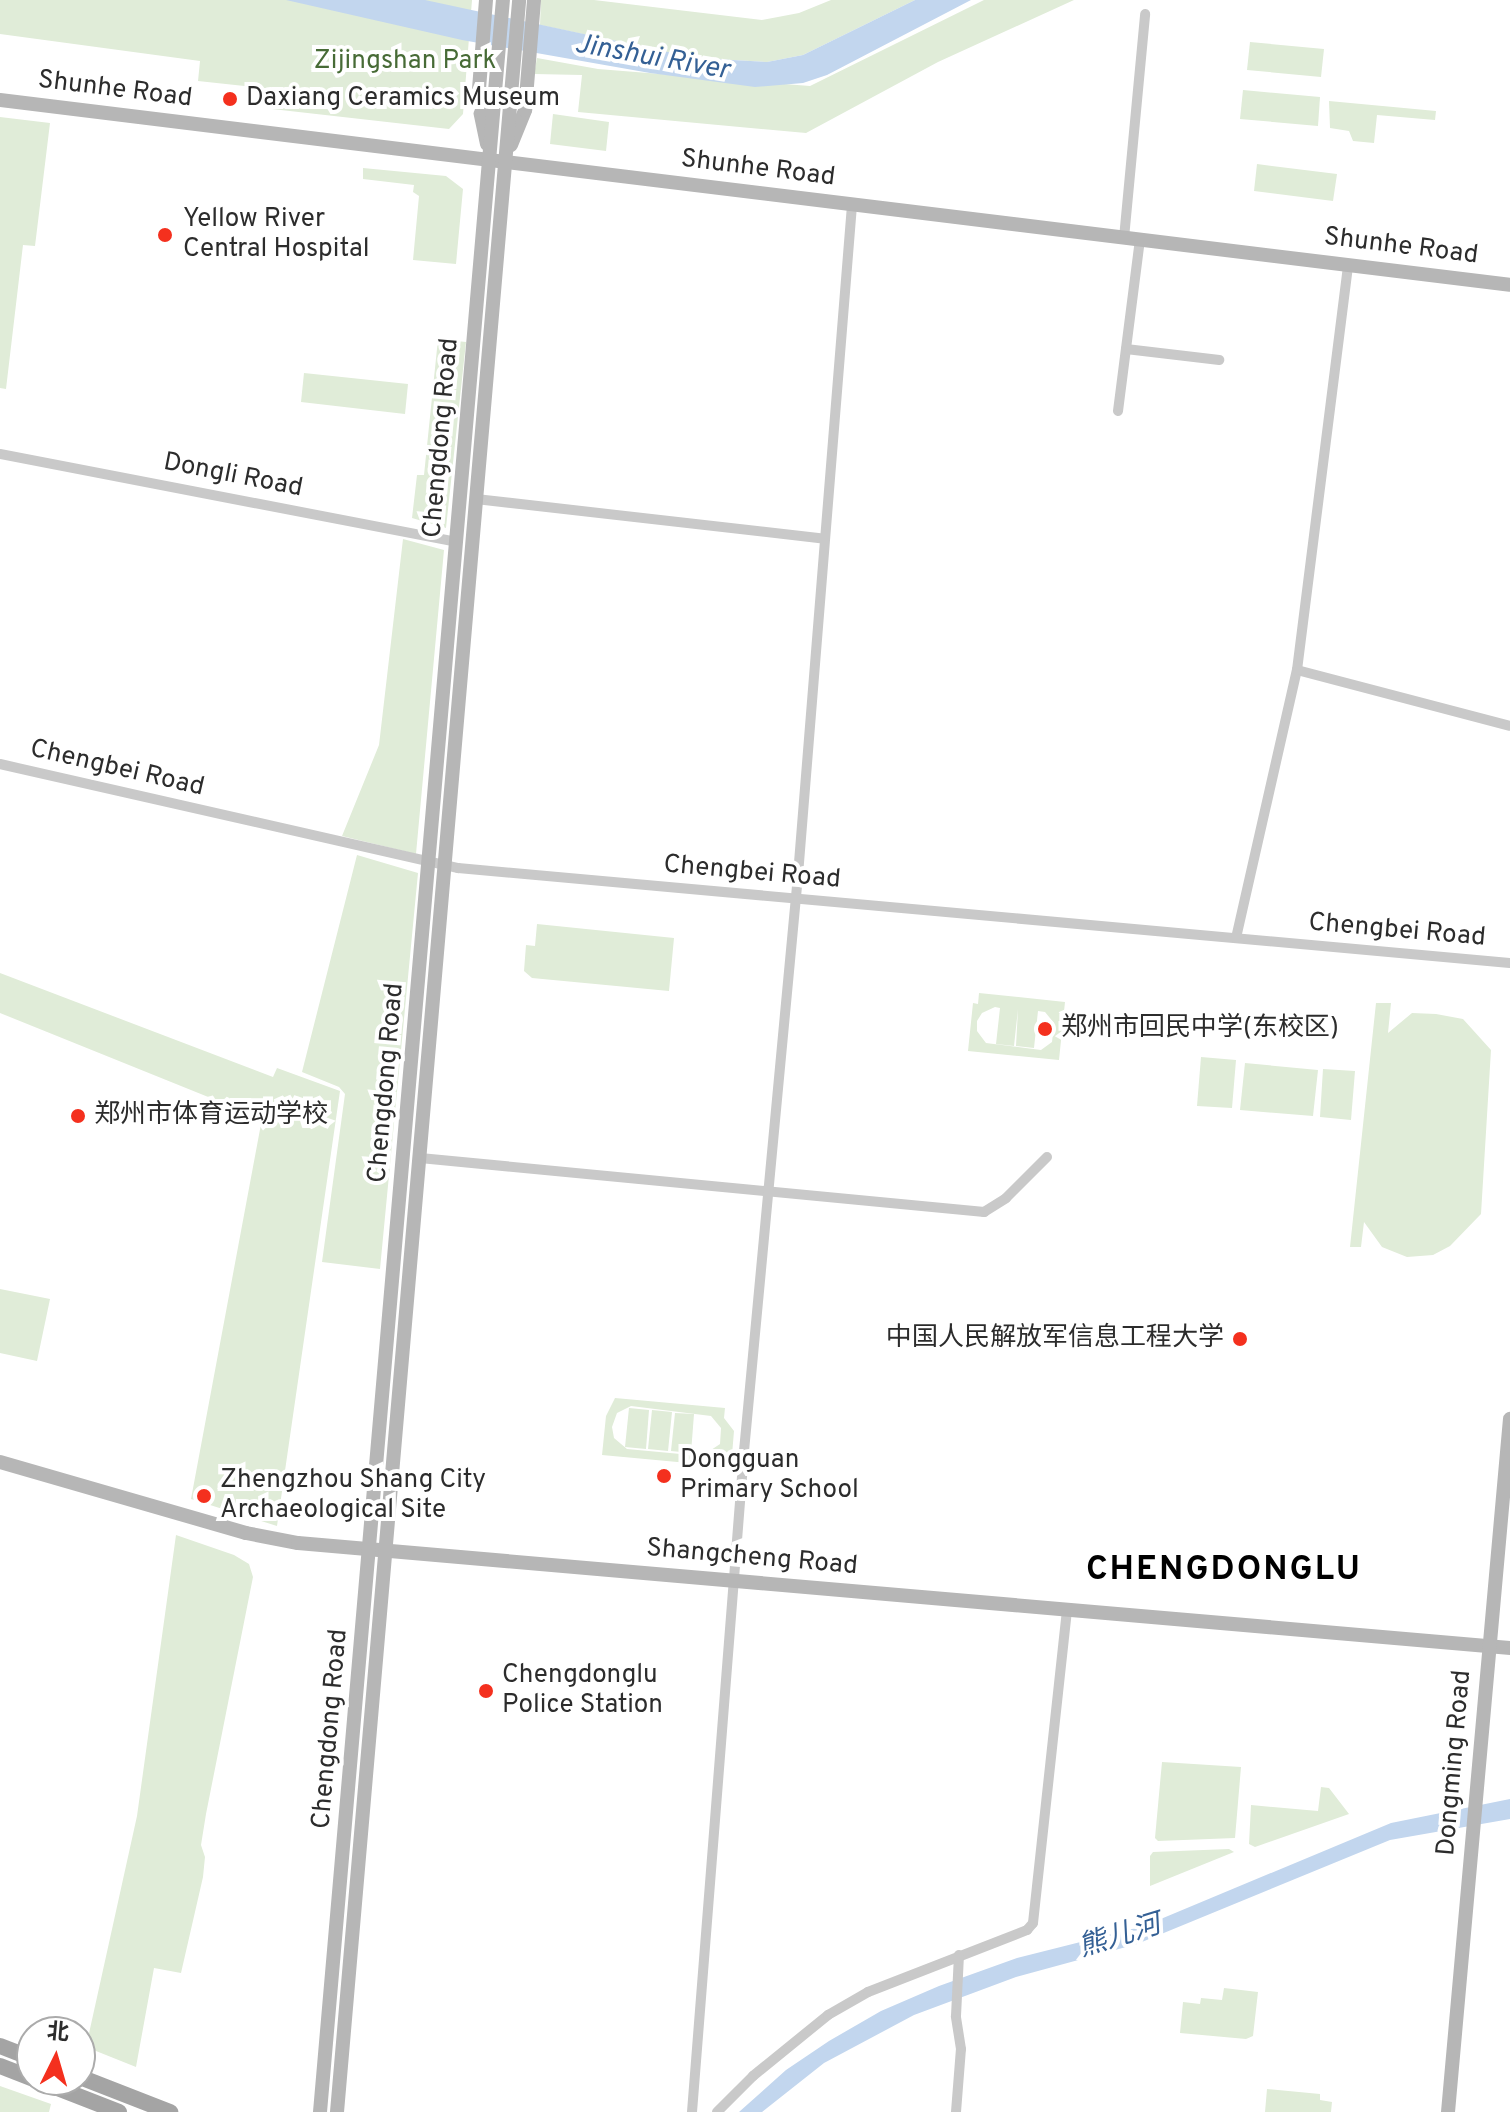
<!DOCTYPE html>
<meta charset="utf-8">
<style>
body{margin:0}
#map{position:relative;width:1510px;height:2112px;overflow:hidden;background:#fff;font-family:Overpass,"Noto Sans SC",sans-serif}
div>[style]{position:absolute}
.green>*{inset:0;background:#e0ecd8}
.water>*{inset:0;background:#c2d6ee}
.street>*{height:10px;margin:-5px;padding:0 5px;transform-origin:5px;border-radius:5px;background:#c9c9c9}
.secondary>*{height:14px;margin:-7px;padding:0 7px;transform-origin:7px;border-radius:7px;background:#b6b6b6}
.primary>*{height:16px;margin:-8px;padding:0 8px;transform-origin:8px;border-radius:8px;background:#a4a4a4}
.dots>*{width:22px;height:22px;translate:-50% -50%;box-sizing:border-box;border:4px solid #fff;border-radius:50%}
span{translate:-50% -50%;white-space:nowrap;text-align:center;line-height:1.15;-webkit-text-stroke:8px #fff;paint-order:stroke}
.park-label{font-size:26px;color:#476b36}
.street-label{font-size:26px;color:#2c2c2c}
.poi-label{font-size:26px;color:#2c2c2c}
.left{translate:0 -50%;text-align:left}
.right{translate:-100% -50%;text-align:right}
.water-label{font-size:28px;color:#346095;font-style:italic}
.district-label{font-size:34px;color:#000;font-weight:700;letter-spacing:2px}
.north{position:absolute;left:16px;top:2016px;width:80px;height:80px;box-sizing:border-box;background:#fff;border:2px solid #ababab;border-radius:50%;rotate:5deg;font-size:22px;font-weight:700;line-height:32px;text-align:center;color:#2c2c2c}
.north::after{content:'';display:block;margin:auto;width:28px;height:36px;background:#f4301e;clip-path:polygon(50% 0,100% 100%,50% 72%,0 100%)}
</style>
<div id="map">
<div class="green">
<div style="clip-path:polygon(0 0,472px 0,463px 114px,449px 129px,272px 109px,273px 89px,198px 81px,200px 61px,0 34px)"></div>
<div style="clip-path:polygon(541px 0,594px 0,762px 20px,799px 13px,831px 0,915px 0,803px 55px,767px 62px,696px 58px,540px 25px)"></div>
<div style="clip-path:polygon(984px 0,1074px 0,938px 62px,806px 133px,578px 112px,582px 75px,534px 74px,537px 58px,598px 69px,810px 86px)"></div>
<div style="clip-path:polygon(1250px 42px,1324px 49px,1321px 77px,1247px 70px)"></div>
<div style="clip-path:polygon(1243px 90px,1320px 97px,1318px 126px,1240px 119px)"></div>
<div style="clip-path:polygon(1329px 101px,1436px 111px,1435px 120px,1377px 115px,1374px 143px,1353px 141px,1349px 131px,1330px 128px)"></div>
<div style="clip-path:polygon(553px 114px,609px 122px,606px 151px,550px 144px)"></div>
<div style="clip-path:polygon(0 117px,50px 123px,35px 246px,23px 245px,6px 389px,0 388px)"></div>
<div style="clip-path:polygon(1257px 164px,1337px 174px,1333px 201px,1254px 191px)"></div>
<div style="clip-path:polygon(363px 168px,446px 176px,463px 189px,456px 264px,413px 260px,419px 196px,413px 192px,414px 185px,363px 179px)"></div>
<div style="clip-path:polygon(438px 339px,466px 342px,446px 528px,412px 518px,417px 475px,424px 475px)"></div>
<div style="clip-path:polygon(304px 373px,408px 384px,405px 414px,301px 402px)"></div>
<div style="clip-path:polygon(403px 539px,444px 550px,416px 854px,342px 836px,379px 745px)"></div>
<div style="clip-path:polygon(357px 855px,418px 873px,380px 1269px,322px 1262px,345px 1094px,339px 1087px,302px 1072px)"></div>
<div style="clip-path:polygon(537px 924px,674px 938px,669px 991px,532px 978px,524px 971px,526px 945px,535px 946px)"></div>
<div style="clip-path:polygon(0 973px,273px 1077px,277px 1068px,340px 1091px,277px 1526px,191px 1499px,261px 1124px,258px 1117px,0 1013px)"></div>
<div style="clip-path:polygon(evenodd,979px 993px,1065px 1002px,1059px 1060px,968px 1051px,973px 1003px,978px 1004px,979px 993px,995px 1007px,1000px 1008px,996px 1044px,1014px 1046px,1018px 1009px,1016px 1046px,1034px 1048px,1038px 1011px,1045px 1012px,1054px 1023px,1052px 1042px,1041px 1050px,986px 1043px,977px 1031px,977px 1021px,982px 1013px,995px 1007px)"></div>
<div style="clip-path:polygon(1376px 1003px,1391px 1003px,1388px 1033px,1412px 1013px,1436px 1014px,1463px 1019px,1491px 1050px,1481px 1214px,1450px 1246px,1433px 1255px,1407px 1257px,1382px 1247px,1364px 1222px,1361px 1247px,1350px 1247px)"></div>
<div style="clip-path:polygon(1201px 1057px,1236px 1060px,1232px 1108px,1197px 1106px)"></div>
<div style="clip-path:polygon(1245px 1063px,1318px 1070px,1313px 1116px,1240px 1110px)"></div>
<div style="clip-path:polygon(1323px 1069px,1355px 1071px,1351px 1120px,1320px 1117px)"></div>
<div style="clip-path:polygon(0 1289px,50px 1299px,37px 1361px,0 1353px)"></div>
<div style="clip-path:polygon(evenodd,615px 1398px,725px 1408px,724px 1418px,734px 1431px,731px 1467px,602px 1455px,606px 1416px,615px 1398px,631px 1406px,711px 1416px,721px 1428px,720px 1444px,702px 1456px,627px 1449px,614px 1438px,612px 1427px,617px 1413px,631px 1406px)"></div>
<div style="clip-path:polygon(629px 1408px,649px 1410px,646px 1449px,625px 1447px)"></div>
<div style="clip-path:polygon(652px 1410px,672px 1412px,668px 1451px,648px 1449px)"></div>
<div style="clip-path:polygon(675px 1413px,694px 1414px,691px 1453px,671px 1451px)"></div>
<div style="clip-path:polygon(176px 1535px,234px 1555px,249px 1564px,253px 1577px,206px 1814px,201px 1845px,205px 1857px,203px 1877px,181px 1973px,154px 1968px,136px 2067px,86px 2047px,137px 1816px)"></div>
<div style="clip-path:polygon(1162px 1762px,1241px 1767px,1235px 1838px,1158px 1841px,1155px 1838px)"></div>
<div style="clip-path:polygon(1321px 1787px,1329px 1788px,1349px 1814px,1255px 1847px,1249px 1844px,1251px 1805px,1318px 1811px)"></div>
<div style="clip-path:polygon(1229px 1849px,1234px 1852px,1150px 1886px,1150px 1856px,1153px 1852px)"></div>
<div style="clip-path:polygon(1224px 1988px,1258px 1992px,1253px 2036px,1246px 2039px,1180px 2033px,1183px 2002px,1200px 2004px,1201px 1998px,1222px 2000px)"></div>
<div style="clip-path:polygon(0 2086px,51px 2104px,49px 2112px,0 2112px)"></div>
<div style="clip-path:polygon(1267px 2089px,1320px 2094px,1320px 2100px,1332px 2102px,1331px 2112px,1265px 2112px)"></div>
</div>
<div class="water">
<div style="clip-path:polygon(286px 0,425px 0,696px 58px,767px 62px,803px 55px,915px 0,971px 0,827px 75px,803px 83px,755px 87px,650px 73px,462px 40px)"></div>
<div style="clip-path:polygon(1510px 1799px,1510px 1819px,1390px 1840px,1137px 1944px,1016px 1977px,914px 2015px,824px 2063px,762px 2112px,739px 2112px,786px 2070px,829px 2041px,881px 2011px,939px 1986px,1017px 1958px,1144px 1926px,1391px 1823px)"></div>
</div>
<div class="street">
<div style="left:1124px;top:238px;width:225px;rotate:-84.6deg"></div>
<div style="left:1126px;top:349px;width:94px;rotate:6.7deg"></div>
<div style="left:1118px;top:411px;width:172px;rotate:-82.7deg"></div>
<div style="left:0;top:454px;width:465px;rotate:10.9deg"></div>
<div style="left:476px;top:499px;width:351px;rotate:6.5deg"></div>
<div style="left:1297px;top:670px;width:220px;rotate:14.7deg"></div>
<div style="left:0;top:764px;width:470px;rotate:12.8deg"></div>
<div style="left:458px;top:868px;width:1056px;rotate:5.16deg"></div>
<div style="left:1236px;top:938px;width:275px;rotate:-77.2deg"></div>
<div style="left:1297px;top:670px;width:408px;rotate:-82.8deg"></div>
<div style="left:420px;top:1158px;width:567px;rotate:5.47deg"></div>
<div style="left:984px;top:1212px;width:26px;rotate:-32deg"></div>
<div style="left:1006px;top:1198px;width:58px;rotate:-45deg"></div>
<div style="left:692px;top:2112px;width:663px;rotate:-85.5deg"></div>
<div style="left:744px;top:1451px;width:579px;rotate:-84.64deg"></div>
<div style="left:798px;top:875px;width:672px;rotate:-85.39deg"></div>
<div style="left:717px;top:2112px;width:51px;rotate:-45deg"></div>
<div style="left:753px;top:2076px;width:97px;rotate:-39.1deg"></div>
<div style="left:828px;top:2015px;width:46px;rotate:-29.9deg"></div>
<div style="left:868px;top:1992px;width:171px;rotate:-21.3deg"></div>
<div style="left:1027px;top:1930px;width:9px;rotate:-49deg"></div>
<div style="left:1033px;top:1923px;width:316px;rotate:-83.8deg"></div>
<div style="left:956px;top:2112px;width:63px;rotate:-85.5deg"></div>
<div style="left:961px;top:2049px;width:33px;rotate:-99deg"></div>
<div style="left:956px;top:2016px;width:61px;rotate:-87.2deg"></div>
</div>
<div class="secondary">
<div style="left:486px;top:0;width:101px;rotate:94.5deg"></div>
<div style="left:478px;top:101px;width:44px;rotate:78.2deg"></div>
<div style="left:0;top:100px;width:1521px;rotate:6.98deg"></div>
<div style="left:511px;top:145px;width:38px;rotate:-68deg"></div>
<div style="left:525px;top:110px;width:110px;rotate:-85.3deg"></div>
<div style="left:0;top:1462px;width:256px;rotate:16.1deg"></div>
<div style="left:246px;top:1533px;width:53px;rotate:10.9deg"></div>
<div style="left:298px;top:1543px;width:1217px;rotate:4.95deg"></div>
<div style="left:320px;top:2112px;width:2120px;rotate:-85.05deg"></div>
<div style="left:337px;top:2112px;width:2120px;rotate:-85.07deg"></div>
<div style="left:1448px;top:2112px;width:696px;rotate:-84.89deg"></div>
</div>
<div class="primary">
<div style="left:0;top:2046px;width:34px;rotate:21deg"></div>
<div style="left:0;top:2066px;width:34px;rotate:21deg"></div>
<div style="left:80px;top:2077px;width:97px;rotate:21.3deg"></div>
<div style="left:37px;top:2080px;width:88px;rotate:21.3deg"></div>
</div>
<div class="dots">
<div style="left:230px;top:99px;background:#f4301e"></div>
<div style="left:165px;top:235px;background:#f4301e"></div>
<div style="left:1045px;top:1029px;background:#f4301e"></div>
<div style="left:78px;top:1116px;background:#f4301e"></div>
<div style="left:1240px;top:1339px;background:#f4301e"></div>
<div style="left:664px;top:1476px;background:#f4301e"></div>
<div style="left:204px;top:1496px;background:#f4301e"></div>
<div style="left:486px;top:1691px;background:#f4301e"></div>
</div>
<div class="park-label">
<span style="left:405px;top:62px">Zijingshan Park</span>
</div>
<div class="street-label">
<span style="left:115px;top:90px;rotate:7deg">Shunhe Road</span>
<span style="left:758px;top:169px;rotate:7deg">Shunhe Road</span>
<span style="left:1401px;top:247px;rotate:7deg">Shunhe Road</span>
<span style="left:442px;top:438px;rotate:-85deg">Chengdong Road</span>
<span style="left:233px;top:476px;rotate:11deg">Dongli Road</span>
<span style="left:117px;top:769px;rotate:13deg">Chengbei Road</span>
<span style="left:752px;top:873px;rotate:5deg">Chengbei Road</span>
<span style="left:1397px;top:931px;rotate:5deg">Chengbei Road</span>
<span style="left:387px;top:1083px;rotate:-85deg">Chengdong Road</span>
<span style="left:752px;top:1558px;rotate:5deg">Shangcheng Road</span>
<span style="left:331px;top:1729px;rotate:-85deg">Chengdong Road</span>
<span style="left:1455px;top:1763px;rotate:-85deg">Dongming Road</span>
</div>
<div class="poi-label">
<span class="left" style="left:246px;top:99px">Daxiang Ceramics Museum</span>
<span class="left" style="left:183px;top:235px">Yellow River<br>Central Hospital</span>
<span class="left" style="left:1061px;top:1029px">郑州市回民中学(东校区)</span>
<span class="left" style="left:94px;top:1116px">郑州市体育运动学校</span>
<span class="right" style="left:1224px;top:1339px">中国人民解放军信息工程大学</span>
<span class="left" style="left:680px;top:1476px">Dongguan<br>Primary School</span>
<span class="left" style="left:220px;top:1496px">Zhengzhou Shang City<br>Archaeological Site</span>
<span class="left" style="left:502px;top:1691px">Chengdonglu<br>Police Station</span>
</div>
<div class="water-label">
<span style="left:652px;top:58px;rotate:10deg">Jinshui River</span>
<span style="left:1120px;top:1937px;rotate:-17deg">熊儿河</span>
</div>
<div class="district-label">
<span style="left:1224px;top:1571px">CHENGDONGLU</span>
</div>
<div class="north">北</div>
</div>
